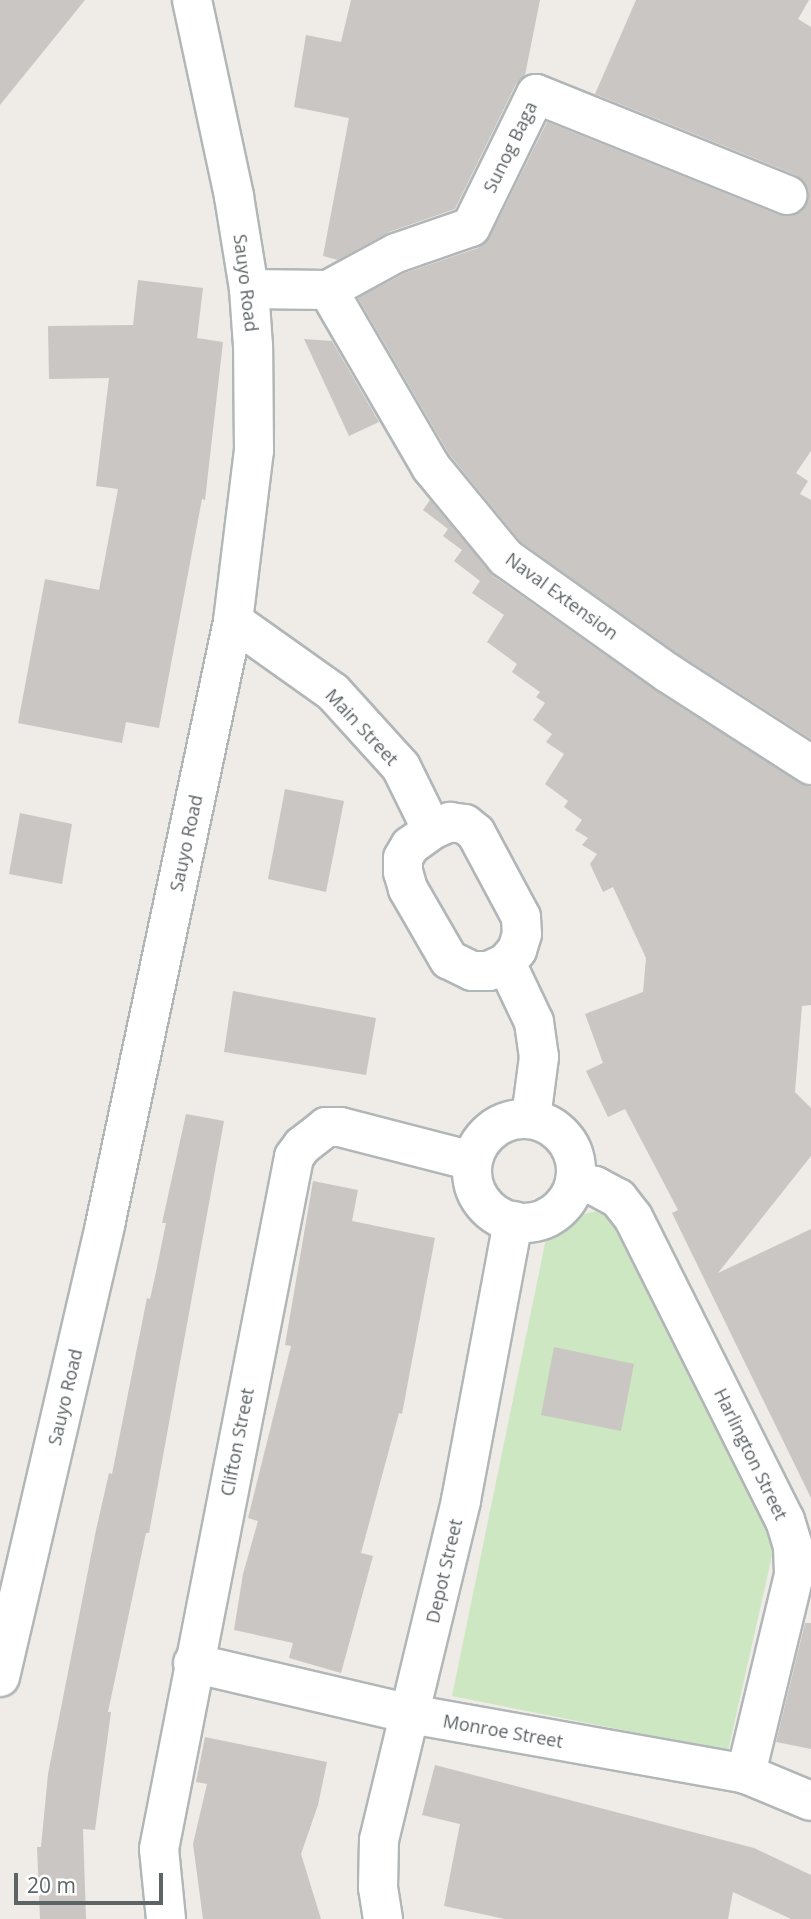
<!DOCTYPE html>
<style>
body{margin:0}
#map{position:relative;width:811px;height:1919px;overflow:hidden;background:#efebe6;font-family:"Open Sans",sans-serif}
div>[style]{position:absolute}
.green>*{inset:0;background:#cde7c2}
.building>*{inset:0;background:#cac6c3}
.roads{filter:drop-shadow(2px 0 #b1b6b8) drop-shadow(-2px 0 #b1b6b8) drop-shadow(0 2px #b1b6b8) drop-shadow(0 -2px #b1b6b8)}
.street>*{height:38px;margin:-19px;padding:0 19px;transform-origin:19px;border-radius:19px;background:#fff}
.street>.ring{margin:-19px;padding:0;box-sizing:content-box;background:none;border:38px solid #fff;border-radius:50%}
.secondary>*{height:38px;margin:-19px;padding:0 19px;transform-origin:19px;border-radius:19px;background:#fff}
span{translate:-50% -50%;white-space:nowrap;text-align:center;line-height:1.15;-webkit-text-stroke:5px #fff;paint-order:stroke}
.street-label{font-size:18px;color:#5d6466}
.scale{position:absolute;left:14px;top:1873px;width:149px;height:32px;box-sizing:border-box;border:4px solid #5d6466;border-top:0;padding-left:9px;font-size:21px;line-height:24px;white-space:nowrap;color:#5d6466;-webkit-text-stroke:5px #fff;paint-order:stroke}
</style>
<div id="map">
<div class="green">
<div style="clip-path:polygon(601px 1210px,620px 1216px,776px 1538px,728px 1751px,452px 1696px,547px 1234px,576px 1216px)"></div>
</div>
<div class="building">
<div style="clip-path:polygon(0 0,85px 0,0 105px)"></div>
<div style="clip-path:polygon(351px 0,540px 0,525px 75px,516px 84px,455px 209px,389px 232px,338px 260px,323px 256px,349px 118px,294px 107px,306px 35px,341px 42px)"></div>
<div style="clip-path:polygon(636px 0,809px 0,798px 19px,811px 27px,811px 451px,796px 473px,808px 481px,800px 494px,811px 500px,811px 739px,680px 655px,521px 542px,449px 454px,358px 298px,405px 273px,478px 248px,490px 237px,547px 122px,779px 215px,791px 216px,801px 212px,807px 203px,808px 191px,804px 181px,796px 175px,595px 94px)"></div>
<div style="clip-path:polygon(138px 280px,203px 288px,197px 338px,223px 342px,205px 500px,202px 499px,159px 728px,126px 722px,122px 743px,18px 723px,45px 579px,99px 590px,118px 489px,96px 486px,109px 378px,49px 379px,48px 326px,133px 325px)"></div>
<div style="clip-path:polygon(304px 339px,332px 341px,379px 422px,349px 436px)"></div>
<div style="clip-path:polygon(430px 500px,493px 576px,656px 691px,799px 783px,811px 787px,811px 1005px,802px 1006px,795px 1092px,811px 1108px,811px 1156px,718px 1273px,811px 1229px,811px 1498px,672px 1213px,678px 1210px,625px 1109px,608px 1117px,586px 1071px,603px 1063px,585px 1014px,643px 992px,646px 958px,613px 887px,603px 892px,590px 864px,597px 854px,582px 845px,588px 838px,575px 830px,582px 820px,564px 807px,568px 801px,545px 784px,564px 754px,546px 742px,552px 734px,533px 720px,545px 703px,536px 697px,540px 692px,512px 672px,517px 664px,487px 642px,504px 615px,472px 593px,480px 581px,454px 561px,462px 550px,443px 536px,448px 529px,423px 510px)"></div>
<div style="clip-path:polygon(285px 789px,344px 801px,326px 892px,268px 879px)"></div>
<div style="clip-path:polygon(20px 813px,72px 824px,62px 884px,9px 874px)"></div>
<div style="clip-path:polygon(233px 991px,376px 1018px,366px 1075px,224px 1052px)"></div>
<div style="clip-path:polygon(186px 1114px,224px 1121px,149px 1533px,146px 1533px,108px 1712px,111px 1712px,95px 1830px,83px 1829px,86px 1919px,40px 1919px,37px 1847px,41px 1847px,48px 1774px,96px 1530px,109px 1473px,112px 1474px,147px 1298px,150px 1299px,156px 1272px,166px 1223px,162px 1223px)"></div>
<div style="clip-path:polygon(313px 1181px,358px 1190px,352px 1221px,435px 1238px,402px 1414px,399px 1413px,361px 1553px,373px 1556px,341px 1673px,289px 1658px,293px 1643px,234px 1630px,243px 1574px,258px 1521px,248px 1518px,291px 1346px,285px 1345px)"></div>
<div style="clip-path:polygon(554px 1347px,634px 1364px,621px 1431px,541px 1415px)"></div>
<div style="clip-path:polygon(805px 1623px,811px 1623px,811px 1749px,776px 1742px)"></div>
<div style="clip-path:polygon(205px 1737px,327px 1762px,318px 1805px,301px 1854px,321px 1919px,203px 1919px,193px 1844px,207px 1784px,196px 1782px)"></div>
<div style="clip-path:polygon(435px 1765px,754px 1848px,811px 1875px,811px 1919px,791px 1919px,733px 1892px,728px 1919px,505px 1919px,444px 1906px,460px 1824px,422px 1815px)"></div>
</div>
<div class="roads">
<div class="street">
<div style="left:249px;top:289px;width:79px;rotate:0.7deg"></div>
<div style="left:328px;top:290px;width:205px;rotate:59.8deg"></div>
<div style="left:431px;top:467px;width:118px;rotate:50.5deg"></div>
<div style="left:506px;top:558px;width:199px;rotate:35.4deg"></div>
<div style="left:668px;top:673px;width:170px;rotate:32.8deg"></div>
<div style="left:328px;top:290px;width:77px;rotate:-28.6deg"></div>
<div style="left:396px;top:253px;width:79px;rotate:-19.1deg"></div>
<div style="left:471px;top:227px;width:148px;rotate:-64deg"></div>
<div style="left:536px;top:94px;width:271px;rotate:21.9deg"></div>
<div style="left:233px;top:621px;width:123px;rotate:35.4deg"></div>
<div style="left:333px;top:692px;width:101px;rotate:47.8deg"></div>
<div style="left:401px;top:767px;width:70px;rotate:63.8deg"></div>
<div style="left:450px;top:822px;width:15px;rotate:8deg"></div>
<div style="left:465px;top:824px;width:14px;rotate:39deg"></div>
<div style="left:476px;top:833px;width:95px;rotate:61.8deg"></div>
<div style="left:521px;top:917px;width:17px;rotate:87deg"></div>
<div style="left:522px;top:934px;width:17px;rotate:107deg"></div>
<div style="left:517px;top:950px;width:17px;rotate:130deg"></div>
<div style="left:506px;top:963px;width:19px;rotate:155deg"></div>
<div style="left:489px;top:971px;width:17px;rotate:180deg"></div>
<div style="left:472px;top:971px;width:25px;rotate:-154deg"></div>
<div style="left:449px;top:960px;width:82px;rotate:-120deg"></div>
<div style="left:408px;top:889px;width:18px;rotate:-106deg"></div>
<div style="left:403px;top:872px;width:14px;rotate:-90deg"></div>
<div style="left:403px;top:858px;width:14px;rotate:-60deg"></div>
<div style="left:410px;top:846px;width:27px;rotate:-36deg"></div>
<div style="left:432px;top:830px;width:20px;rotate:-24deg"></div>
<div style="left:506px;top:963px;width:65px;rotate:64.6deg"></div>
<div style="left:534px;top:1022px;width:35px;rotate:82deg"></div>
<div style="left:539px;top:1057px;width:62px;rotate:97.5deg"></div>
<div class="ring" style="left:472px;top:1119px;width:66px;height:66px"></div>
<div style="left:575px;top:1181px;width:21px;rotate:14deg"></div>
<div style="left:595px;top:1186px;width:26px;rotate:28deg"></div>
<div style="left:618px;top:1198px;width:24px;rotate:52deg"></div>
<div style="left:633px;top:1217px;width:339px;rotate:63.4deg"></div>
<div style="left:785px;top:1520px;width:27px;rotate:73deg"></div>
<div style="left:793px;top:1546px;width:29px;rotate:88deg"></div>
<div style="left:794px;top:1575px;width:205px;rotate:103.6deg"></div>
<div style="left:193px;top:1663px;width:223px;rotate:13.2deg"></div>
<div style="left:410px;top:1714px;width:341px;rotate:10.1deg"></div>
<div style="left:746px;top:1774px;width:70px;rotate:22.6deg"></div>
<div style="left:166px;top:1919px;width:70px;rotate:-95.7deg"></div>
<div style="left:159px;top:1849px;width:705px;rotate:-78.96deg"></div>
<div style="left:294px;top:1157px;width:14px;rotate:-54deg"></div>
<div style="left:302px;top:1146px;width:31px;rotate:-38deg"></div>
<div style="left:326px;top:1127px;width:14px"></div>
<div style="left:340px;top:1127px;width:136px;rotate:14.4deg"></div>
<div style="left:383px;top:1919px;width:31px;rotate:-99deg"></div>
<div style="left:378px;top:1888px;width:48px;rotate:-88.8deg"></div>
<div style="left:379px;top:1840px;width:350px;rotate:-76.4deg"></div>
<div style="left:461px;top:1500px;width:284px;rotate:-79.4deg"></div>
</div>
<div class="secondary">
<div style="left:0;top:1677px;width:464px;rotate:-76.9deg"></div>
<div style="left:105px;top:1225px;width:617px;rotate:-78.03deg"></div>
<div style="left:233px;top:621px;width:171px;rotate:-83deg"></div>
<div style="left:254px;top:451px;width:105px;rotate:-90.5deg"></div>
<div style="left:253px;top:346px;width:57px;rotate:-94deg"></div>
<div style="left:249px;top:289px;width:94px;rotate:-99.2deg"></div>
<div style="left:234px;top:196px;width:200px;rotate:-102.1deg"></div>
</div>
</div>
<div class="street-label">
<span style="left:510px;top:147px;rotate:-64deg">Sunog Baga</span>
<span style="left:246px;top:283px;rotate:83deg">Sauyo Road</span>
<span style="left:562px;top:596px;rotate:36deg">Naval Extension</span>
<span style="left:362px;top:727px;rotate:47deg">Main Street</span>
<span style="left:186px;top:843px;rotate:-78deg">Sauyo Road</span>
<span style="left:65px;top:1397px;rotate:-77deg">Sauyo Road</span>
<span style="left:237px;top:1442px;rotate:-79deg">Clifton Street</span>
<span style="left:751px;top:1454px;rotate:64deg">Harlington Street</span>
<span style="left:444px;top:1571px;rotate:-77deg">Depot Street</span>
<span style="left:503px;top:1731px;rotate:10deg">Monroe Street</span>
</div>
<div class="scale">20 m</div>
</div>
